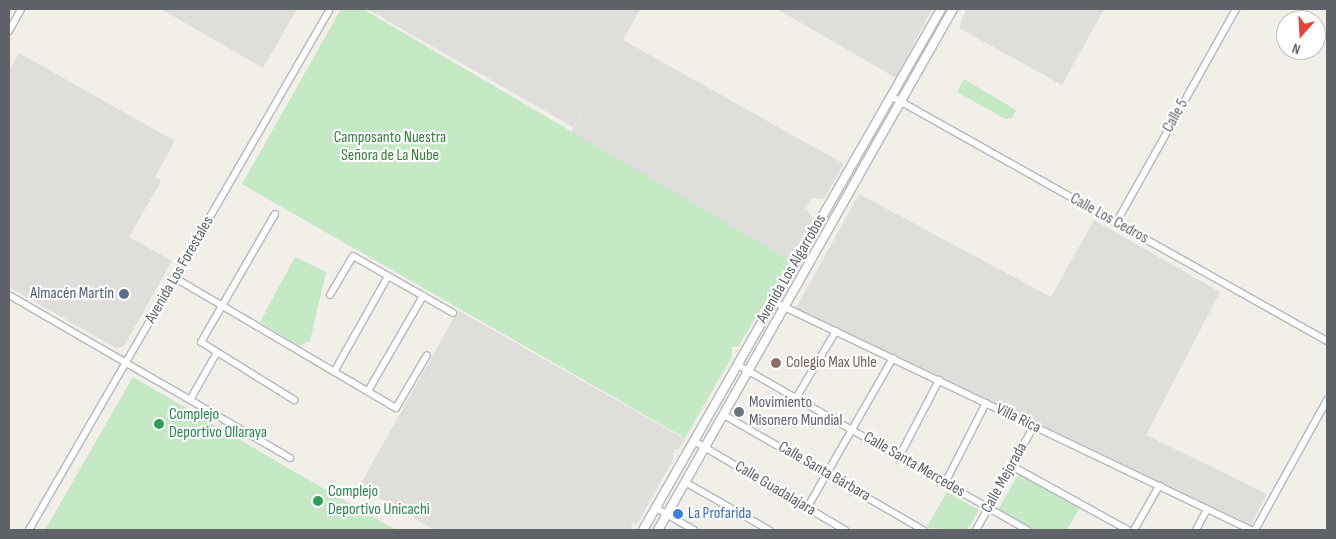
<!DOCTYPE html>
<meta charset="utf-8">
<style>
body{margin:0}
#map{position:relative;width:1336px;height:539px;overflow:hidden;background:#f1efe8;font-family:"Sofia Sans Condensed",sans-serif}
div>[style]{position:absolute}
.industrial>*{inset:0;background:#e0deda}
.green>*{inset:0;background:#c5e8c5}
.roads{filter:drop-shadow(1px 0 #b5b8bc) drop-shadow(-1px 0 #b5b8bc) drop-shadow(0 1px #b5b8bc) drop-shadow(0 -1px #b5b8bc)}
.minor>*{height:6px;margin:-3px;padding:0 3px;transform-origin:3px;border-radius:3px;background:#fff}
.tertiary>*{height:8px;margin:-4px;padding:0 4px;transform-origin:4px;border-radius:4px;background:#fff}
.dots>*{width:14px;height:14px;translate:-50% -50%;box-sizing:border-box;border:2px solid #fff;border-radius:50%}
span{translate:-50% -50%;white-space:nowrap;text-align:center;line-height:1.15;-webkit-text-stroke:4.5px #fff;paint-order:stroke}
.street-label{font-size:16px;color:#5f6368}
.park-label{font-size:16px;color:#348238}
.service-label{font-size:16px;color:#4e5e75}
.right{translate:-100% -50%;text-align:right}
.education-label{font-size:16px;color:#785e54}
.left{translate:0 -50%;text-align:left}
.worship-label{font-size:16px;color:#5b616d}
.leisure-label{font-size:16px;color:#27864d}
.shop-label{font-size:16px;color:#366cbe}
.frame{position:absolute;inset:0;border:10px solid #5f6368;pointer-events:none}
.north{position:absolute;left:1276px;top:10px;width:50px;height:50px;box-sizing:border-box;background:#fff;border:1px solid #bfc1c3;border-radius:50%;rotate:199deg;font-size:14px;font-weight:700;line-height:20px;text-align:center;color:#5f6368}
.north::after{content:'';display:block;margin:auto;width:18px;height:22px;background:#ea4335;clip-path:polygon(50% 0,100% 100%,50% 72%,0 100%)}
</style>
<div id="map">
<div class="industrial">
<div style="clip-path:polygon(161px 9px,297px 9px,263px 68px)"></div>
<div style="clip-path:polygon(367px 9px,640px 9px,623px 40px,844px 164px,824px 199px,812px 198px,806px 208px,813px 219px,790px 260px,571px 132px,590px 98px,573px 127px)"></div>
<div style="clip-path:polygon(777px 9px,932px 9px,896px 78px)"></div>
<div style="clip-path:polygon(966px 9px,1104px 9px,1062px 85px,959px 28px)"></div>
<div style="clip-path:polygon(19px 53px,175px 141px,155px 177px,161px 181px,129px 237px,172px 261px,124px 346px,116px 348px,9px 287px,9px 71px)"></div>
<div style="clip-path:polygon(859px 194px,1051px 297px,1094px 220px,1220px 292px,1146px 435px,1267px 494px,1251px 525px,796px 308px)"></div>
<div style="clip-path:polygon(458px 310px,685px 439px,679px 449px,674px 450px,673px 460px,637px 524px,633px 522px,631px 526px,633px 530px,435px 530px,359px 487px)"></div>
</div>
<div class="green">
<div style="clip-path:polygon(341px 9px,363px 9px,790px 260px,738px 347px,732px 347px,732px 357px,685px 438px,242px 184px)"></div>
<div style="clip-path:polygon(964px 79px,1016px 110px,1012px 118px,1005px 119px,957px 92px)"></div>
<div style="clip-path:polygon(295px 257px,326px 272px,310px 341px,299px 346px,260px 322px)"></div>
<div style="clip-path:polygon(133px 377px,293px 471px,396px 530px,45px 530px)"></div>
<div style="clip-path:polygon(1019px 473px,1080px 507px,1067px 530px,1033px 530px,998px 510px)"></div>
<div style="clip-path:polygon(947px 492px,979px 510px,967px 530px,926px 528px)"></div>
</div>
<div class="roads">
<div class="minor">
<div style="left:9px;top:31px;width:25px;rotate:-61deg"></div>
<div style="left:891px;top:96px;width:500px;rotate:29.33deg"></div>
<div style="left:275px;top:214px;width:148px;rotate:120deg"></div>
<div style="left:201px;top:342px;width:110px;rotate:31.9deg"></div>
<div style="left:1116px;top:223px;width:245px;rotate:-60.7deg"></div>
<div style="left:175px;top:278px;width:256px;rotate:30.5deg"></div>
<div style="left:396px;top:408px;width:61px;rotate:-59.7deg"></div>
<div style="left:9px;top:295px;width:325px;rotate:30.1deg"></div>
<div style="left:330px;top:295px;width:45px;rotate:-59.5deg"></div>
<div style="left:353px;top:256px;width:115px;rotate:29.7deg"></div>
<div style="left:774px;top:302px;width:529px;rotate:25.55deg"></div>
<div style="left:738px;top:365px;width:333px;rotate:29.7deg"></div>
<div style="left:334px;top:372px;width:110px;rotate:-60.6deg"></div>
<div style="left:368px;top:391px;width:110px;rotate:-59.9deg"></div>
<div style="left:796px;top:398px;width:78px;rotate:-59.2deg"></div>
<div style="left:190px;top:400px;width:53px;rotate:-60.5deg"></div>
<div style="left:724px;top:415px;width:230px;rotate:30deg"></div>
<div style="left:694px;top:441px;width:175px;rotate:30.5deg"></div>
<div style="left:899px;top:457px;width:87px;rotate:-62.5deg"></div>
<div style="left:1012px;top:466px;width:132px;rotate:28.9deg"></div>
<div style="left:685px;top:482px;width:97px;rotate:29.7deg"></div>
<div style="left:945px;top:483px;width:90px;rotate:-62.9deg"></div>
<div style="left:656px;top:508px;width:44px;rotate:30.1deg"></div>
<div style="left:807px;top:508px;width:173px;rotate:-60.2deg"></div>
<div style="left:29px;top:530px;width:602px;rotate:-59.98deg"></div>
<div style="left:976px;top:530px;width:119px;rotate:-60.9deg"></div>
<div style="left:1134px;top:530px;width:51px;rotate:-60.4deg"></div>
<div style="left:1196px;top:530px;width:24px;rotate:-62deg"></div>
<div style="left:1255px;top:530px;width:149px;rotate:-61deg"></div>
</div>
<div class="tertiary">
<div style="left:643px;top:530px;width:600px;rotate:-60.23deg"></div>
<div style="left:658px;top:530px;width:599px;rotate:-60.48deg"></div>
</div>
</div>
<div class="dots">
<div style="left:124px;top:294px;background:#5c6f8a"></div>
<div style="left:776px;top:363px;background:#8d6e63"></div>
<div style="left:739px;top:412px;background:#6b7280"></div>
<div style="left:159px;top:424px;background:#2e9e5b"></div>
<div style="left:318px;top:501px;background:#2e9e5b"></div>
<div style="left:678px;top:514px;background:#3f7fe0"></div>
</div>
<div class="street-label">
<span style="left:1176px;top:116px;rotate:-61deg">Calle 5</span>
<span style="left:1109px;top:219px;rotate:29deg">Calle Los Cedros</span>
<span style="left:792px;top:269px;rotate:-60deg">Avenida Los Algarrobos</span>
<span style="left:180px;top:270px;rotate:-60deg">Avenida Los Forestales</span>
<span style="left:1018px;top:419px;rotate:26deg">Villa Rica</span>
<span style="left:914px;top:465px;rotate:30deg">Calle Santa Mercedes</span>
<span style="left:824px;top:472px;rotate:30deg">Calle Santa Bárbara</span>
<span style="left:1005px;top:478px;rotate:-61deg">Calle Mejorada</span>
<span style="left:775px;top:489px;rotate:31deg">Calle Guadalajara</span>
</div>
<div class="park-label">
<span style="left:390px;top:147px">Camposanto Nuestra<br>Señora de La Nube</span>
</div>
<div class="service-label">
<span class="right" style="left:114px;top:294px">Almacén Martín</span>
</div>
<div class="education-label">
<span class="left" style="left:786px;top:363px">Colegio Max Uhle</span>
</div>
<div class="worship-label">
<span class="left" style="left:749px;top:412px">Movimiento<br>Misonero Mundial</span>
</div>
<div class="leisure-label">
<span class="left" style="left:169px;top:424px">Complejo<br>Deportivo Ollaraya</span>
<span class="left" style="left:328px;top:501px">Complejo<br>Deportivo Unicachi</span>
</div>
<div class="shop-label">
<span class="left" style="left:688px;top:514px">La Profarida</span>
</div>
<div class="frame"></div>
<div class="north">N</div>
</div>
